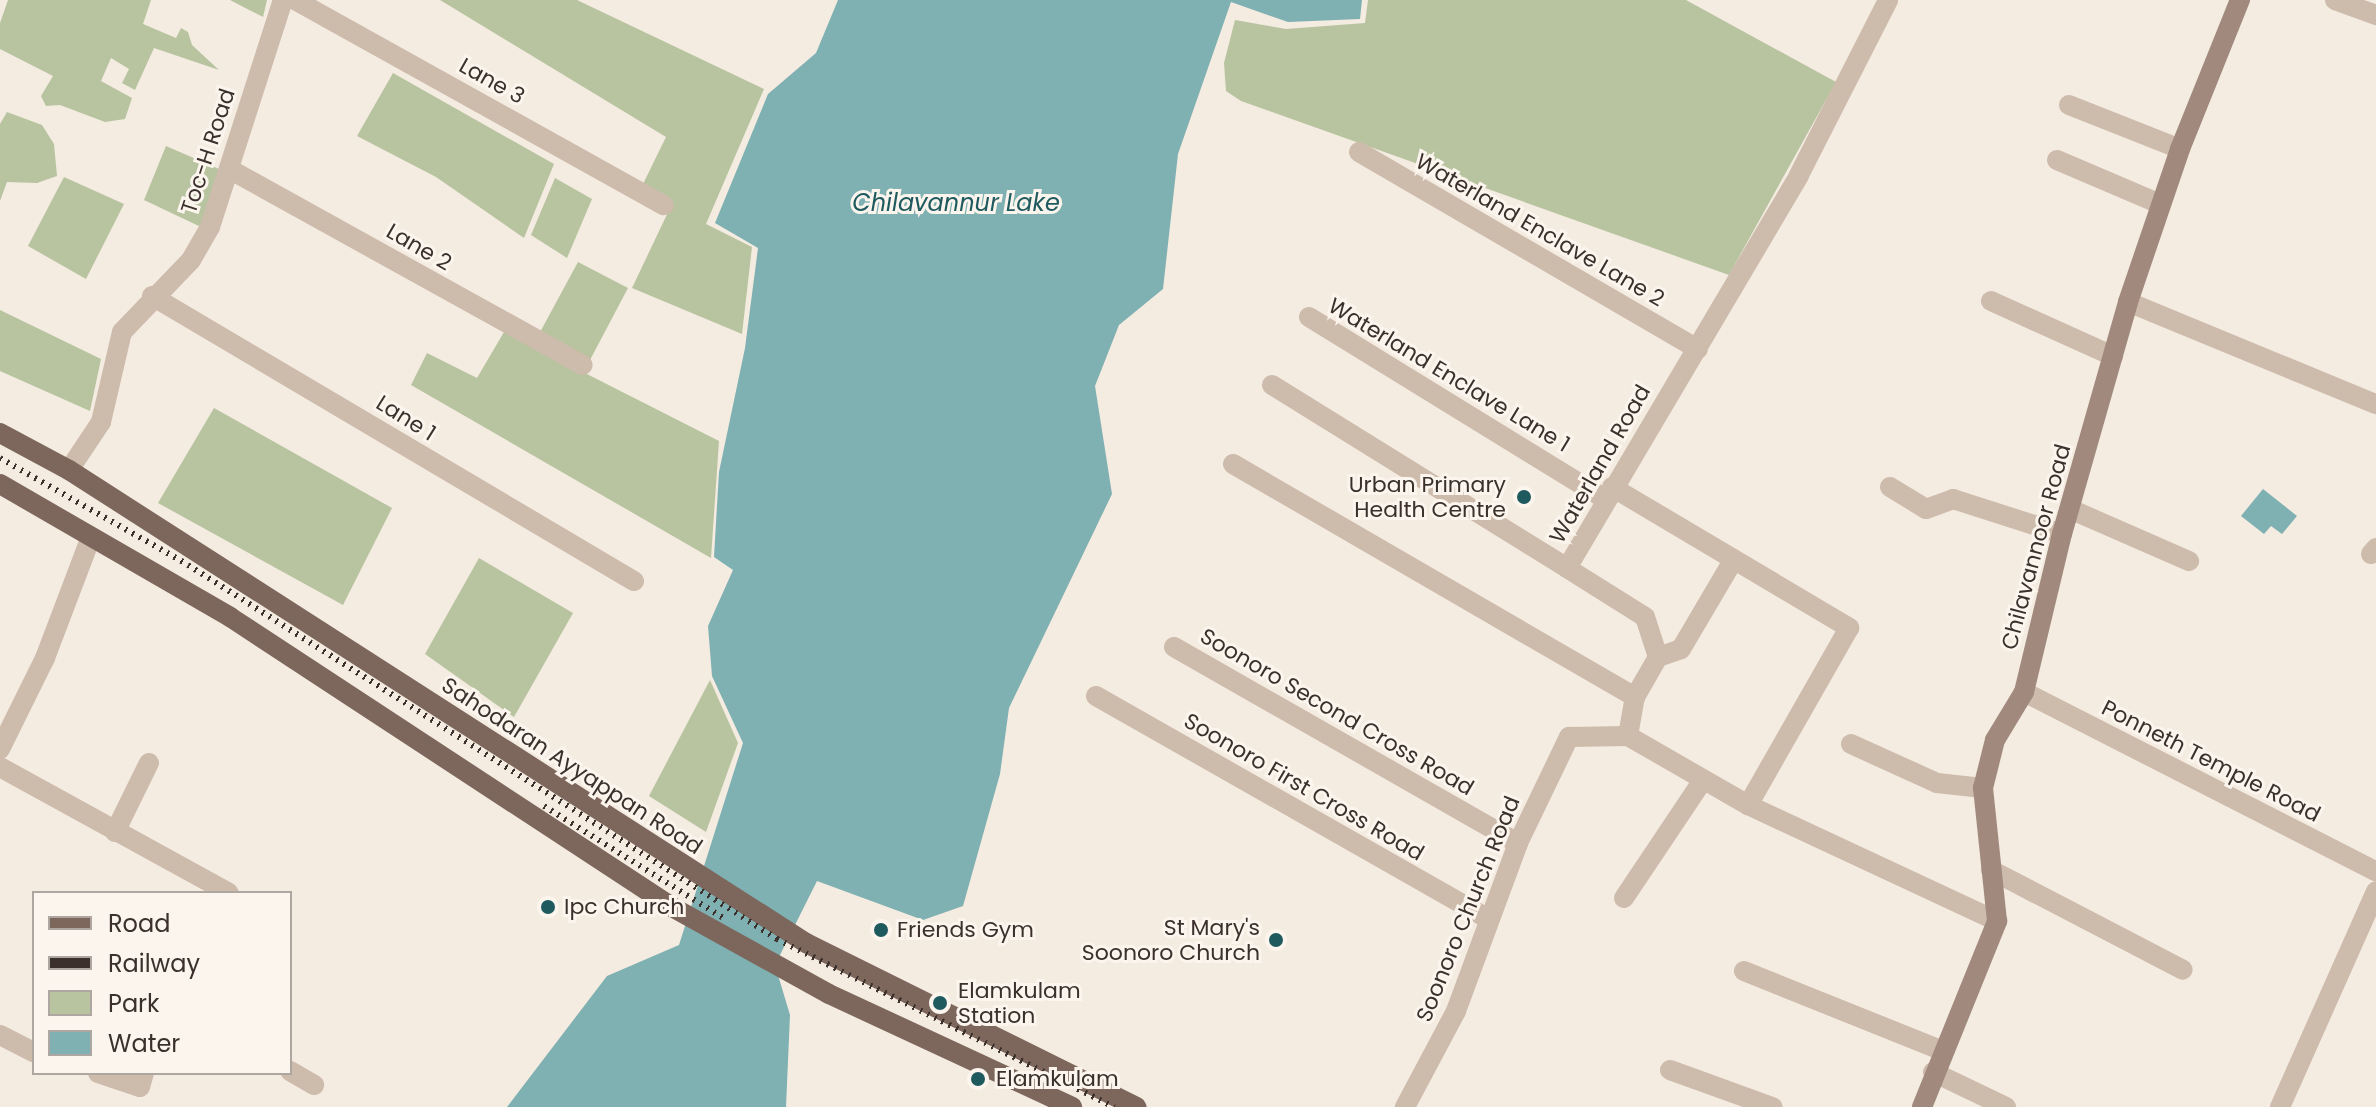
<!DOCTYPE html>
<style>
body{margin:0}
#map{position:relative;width:2376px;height:1107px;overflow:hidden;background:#f4ebe1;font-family:Poppins,sans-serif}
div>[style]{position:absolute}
.green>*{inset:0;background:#b8c4a0}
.water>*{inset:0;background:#7fb0b2}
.street>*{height:20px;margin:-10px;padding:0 10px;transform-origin:10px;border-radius:10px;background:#cdbbac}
.secondary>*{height:20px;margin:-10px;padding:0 10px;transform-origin:10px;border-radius:10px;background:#a18a7d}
.primary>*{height:20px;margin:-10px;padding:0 10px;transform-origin:10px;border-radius:10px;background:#7d675c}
.rail>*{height:6px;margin-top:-3px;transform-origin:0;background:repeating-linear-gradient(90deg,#3b302b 0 2px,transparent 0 8px)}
.dots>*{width:22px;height:22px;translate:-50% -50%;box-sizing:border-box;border:4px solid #fbf5ee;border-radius:50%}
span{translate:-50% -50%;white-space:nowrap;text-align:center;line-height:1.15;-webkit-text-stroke:6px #fbf5ee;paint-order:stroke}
.street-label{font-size:22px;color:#3b302b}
.poi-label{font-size:22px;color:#3b302b}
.right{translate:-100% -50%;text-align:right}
.left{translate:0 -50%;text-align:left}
.water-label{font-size:24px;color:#1f5a5e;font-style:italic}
.legend{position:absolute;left:32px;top:891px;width:260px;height:184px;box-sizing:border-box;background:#fbf5ee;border:2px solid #aea6a0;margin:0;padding:10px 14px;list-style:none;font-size:24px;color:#3b302b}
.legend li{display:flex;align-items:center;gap:16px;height:40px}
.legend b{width:40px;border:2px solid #aea6a0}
</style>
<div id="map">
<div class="green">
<div style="clip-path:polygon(8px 0,151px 0,143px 24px,176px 38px,181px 28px,188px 32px,192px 45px,219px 70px,154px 48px,135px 90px,122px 83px,129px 69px,111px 58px,101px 81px,132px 98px,125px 119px,105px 122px,60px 105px,46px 106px,41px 96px,53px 76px,0 49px,0 23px)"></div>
<div style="clip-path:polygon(230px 0,267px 0,263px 17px)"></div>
<div style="clip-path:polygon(440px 0,577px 0,764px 89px,706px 224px,752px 247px,742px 334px,632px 288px,670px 208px,642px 186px,666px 137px)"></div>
<div style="clip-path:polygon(1368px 0,1686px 0,1836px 82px,1729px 275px,1241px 101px,1226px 91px,1224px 63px,1235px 20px,1286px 29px,1365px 23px)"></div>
<div style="clip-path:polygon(393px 73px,554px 164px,524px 238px,436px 177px,357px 136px)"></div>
<div style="clip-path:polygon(7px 112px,42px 125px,54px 144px,57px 176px,37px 183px,7px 182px,0 201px,0 124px)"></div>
<div style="clip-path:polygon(166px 146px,219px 169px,201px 227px,144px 200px)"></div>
<div style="clip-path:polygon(64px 177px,124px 204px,86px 279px,28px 246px)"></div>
<div style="clip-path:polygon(555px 178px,592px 199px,567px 258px,531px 235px)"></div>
<div style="clip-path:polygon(578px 262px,628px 288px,590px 360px,539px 334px)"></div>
<div style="clip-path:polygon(0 310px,101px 359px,90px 411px,0 371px)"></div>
<div style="clip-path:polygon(504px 332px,719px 441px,711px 558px,411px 385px,427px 353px,477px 378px)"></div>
<div style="clip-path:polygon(214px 408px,392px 508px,343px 605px,158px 503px)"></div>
<div style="clip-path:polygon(479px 558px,573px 613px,514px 717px,425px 654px)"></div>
<div style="clip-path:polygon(710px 680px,738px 743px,706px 832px,649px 796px)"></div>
</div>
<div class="water">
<div style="clip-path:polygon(838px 0,1362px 0,1360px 19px,1288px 22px,1231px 2px,1178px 154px,1163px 289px,1119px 325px,1095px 386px,1112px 494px,1009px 708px,1000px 774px,963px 906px,923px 920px,817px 881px,775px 965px,790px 1015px,786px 1107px,507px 1107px,607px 976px,679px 945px,743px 743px,712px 676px,708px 626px,733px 570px,714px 557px,719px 472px,745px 348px,758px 248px,715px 223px,768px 94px,816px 53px)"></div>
<div style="clip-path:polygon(2263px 489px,2297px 516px,2282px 534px,2271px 526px,2264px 534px,2241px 516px)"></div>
</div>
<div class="street">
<div style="left:295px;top:0;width:422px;rotate:29.1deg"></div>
<div style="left:2335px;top:0;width:44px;rotate:20.1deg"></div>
<div style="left:2069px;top:105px;width:119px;rotate:21.6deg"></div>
<div style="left:1359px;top:152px;width:392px;rotate:30.2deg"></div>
<div style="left:2057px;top:160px;width:112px;rotate:23.1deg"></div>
<div style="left:231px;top:170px;width:402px;rotate:29deg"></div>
<div style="left:152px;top:296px;width:560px;rotate:30.6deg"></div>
<div style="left:1991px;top:301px;width:134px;rotate:24.3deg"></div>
<div style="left:2128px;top:302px;width:268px;rotate:22.4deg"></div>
<div style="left:1309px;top:317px;width:347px;rotate:31.6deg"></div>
<div style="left:1272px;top:385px;width:347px;rotate:31.8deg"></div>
<div style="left:1233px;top:464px;width:465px;rotate:30.1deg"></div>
<div style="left:69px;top:470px;width:58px;rotate:-56.3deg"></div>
<div style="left:101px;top:422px;width:92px;rotate:-76.9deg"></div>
<div style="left:122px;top:332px;width:100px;rotate:-46.2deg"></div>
<div style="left:191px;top:260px;width:38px;rotate:-60deg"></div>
<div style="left:210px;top:227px;width:238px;rotate:-72.2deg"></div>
<div style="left:1612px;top:487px;width:276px;rotate:30.7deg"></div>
<div style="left:1849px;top:628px;width:204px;rotate:119.7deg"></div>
<div style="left:1890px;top:487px;width:42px;rotate:31.4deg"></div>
<div style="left:1926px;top:509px;width:29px;rotate:-20deg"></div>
<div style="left:1953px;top:499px;width:114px;rotate:17.8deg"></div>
<div style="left:2070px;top:509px;width:130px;rotate:23.6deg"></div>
<div style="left:2371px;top:554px;width:8px;rotate:-50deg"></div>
<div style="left:1174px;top:647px;width:396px;rotate:29.7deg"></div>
<div style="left:1658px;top:657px;width:24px;rotate:-19deg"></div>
<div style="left:1681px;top:649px;width:104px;rotate:-59.5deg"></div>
<div style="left:2024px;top:692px;width:395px;rotate:27deg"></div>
<div style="left:1096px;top:696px;width:452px;rotate:29.6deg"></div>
<div style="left:1628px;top:736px;width:40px;rotate:-80deg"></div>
<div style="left:1635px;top:697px;width:46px;rotate:-60.1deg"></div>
<div style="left:1658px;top:657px;width:42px;rotate:-108deg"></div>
<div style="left:1645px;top:617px;width:92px;rotate:-147.9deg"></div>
<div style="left:1567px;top:568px;width:456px;rotate:-59.4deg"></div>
<div style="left:1799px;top:175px;width:196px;rotate:-63deg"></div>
<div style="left:1628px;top:736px;width:138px;rotate:29.9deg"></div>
<div style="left:1748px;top:805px;width:275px;rotate:25deg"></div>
<div style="left:1851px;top:744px;width:94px;rotate:24.4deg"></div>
<div style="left:1937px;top:783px;width:46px;rotate:6.2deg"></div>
<div style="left:0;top:749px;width:102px;rotate:-63.7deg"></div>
<div style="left:45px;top:658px;width:129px;rotate:-69.2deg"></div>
<div style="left:0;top:767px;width:261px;rotate:28.8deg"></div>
<div style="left:115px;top:832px;width:77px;rotate:-63.8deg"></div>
<div style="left:1991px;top:870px;width:216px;rotate:27.5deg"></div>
<div style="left:1624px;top:898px;width:142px;rotate:-56.2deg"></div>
<div style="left:1744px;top:971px;width:214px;rotate:21.9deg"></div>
<div style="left:0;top:1035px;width:38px;rotate:27deg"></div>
<div style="left:1670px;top:1070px;width:109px;rotate:19.9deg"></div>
<div style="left:290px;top:1071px;width:28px;rotate:30deg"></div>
<div style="left:1933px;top:1072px;width:81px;rotate:25.6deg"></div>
<div style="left:98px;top:1073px;width:44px;rotate:18.4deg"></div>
<div style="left:140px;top:1087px;width:15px;rotate:-74deg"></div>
<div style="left:1405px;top:1107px;width:109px;rotate:-62deg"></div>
<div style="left:1456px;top:1011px;width:179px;rotate:-69.7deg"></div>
<div style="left:1518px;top:843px;width:118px;rotate:-64.3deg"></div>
<div style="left:1569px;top:737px;width:59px;rotate:-1deg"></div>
<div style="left:2280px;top:1107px;width:236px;rotate:-66deg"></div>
</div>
<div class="secondary">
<div style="left:1922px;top:1107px;width:201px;rotate:-68deg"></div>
<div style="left:1997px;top:921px;width:134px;rotate:-96deg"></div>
<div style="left:1983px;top:788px;width:49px;rotate:-76deg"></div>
<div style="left:1995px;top:740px;width:56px;rotate:-58.9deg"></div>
<div style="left:2024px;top:692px;width:163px;rotate:-76.5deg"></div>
<div style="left:2062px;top:534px;width:241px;rotate:-74.1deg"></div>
<div style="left:2128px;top:302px;width:162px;rotate:-71.2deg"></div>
<div style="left:2180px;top:149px;width:161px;rotate:-68.1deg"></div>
</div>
<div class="primary">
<div style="left:0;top:433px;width:78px;rotate:28.2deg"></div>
<div style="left:69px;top:470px;width:876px;rotate:32.69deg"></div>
<div style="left:806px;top:943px;width:369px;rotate:26.4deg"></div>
<div style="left:0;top:484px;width:266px;rotate:30deg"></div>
<div style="left:230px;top:617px;width:529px;rotate:33.27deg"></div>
<div style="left:672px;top:907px;width:179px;rotate:29deg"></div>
<div style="left:829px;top:994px;width:268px;rotate:24.9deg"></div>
</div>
<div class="rail">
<div style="left:0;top:458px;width:216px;rotate:29.6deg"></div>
<div style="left:188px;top:565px;width:698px;rotate:32.41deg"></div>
<div style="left:777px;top:939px;width:377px;rotate:26.5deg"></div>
<div style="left:544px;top:806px;width:211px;rotate:32deg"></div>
</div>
<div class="dots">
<div style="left:1524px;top:497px;background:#1f5a5e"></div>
<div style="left:548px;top:907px;background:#1f5a5e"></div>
<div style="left:881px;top:930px;background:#1f5a5e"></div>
<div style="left:1276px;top:940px;background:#1f5a5e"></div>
<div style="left:940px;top:1003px;background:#1f5a5e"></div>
<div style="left:978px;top:1079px;background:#1f5a5e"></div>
</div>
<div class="street-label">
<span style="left:492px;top:81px;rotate:29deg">Lane 3</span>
<span style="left:208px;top:151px;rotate:-72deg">Toc-H Road</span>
<span style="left:1540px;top:230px;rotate:30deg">Waterland Enclave Lane 2</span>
<span style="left:419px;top:247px;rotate:30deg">Lane 2</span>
<span style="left:1449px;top:375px;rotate:31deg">Waterland Enclave Lane 1</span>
<span style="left:406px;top:418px;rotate:32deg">Lane 1</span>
<span style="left:1600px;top:464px;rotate:-60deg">Waterland Road</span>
<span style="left:2036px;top:547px;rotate:-75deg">Chilavannoor Road</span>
<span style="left:1337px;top:712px;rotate:30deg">Soonoro Second Cross Road</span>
<span style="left:2211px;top:761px;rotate:27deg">Ponneth Temple Road</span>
<span style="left:572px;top:766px;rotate:33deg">Sahodaran Ayyappan Road</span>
<span style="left:1304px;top:787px;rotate:30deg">Soonoro First Cross Road</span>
<span style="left:1468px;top:909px;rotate:-68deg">Soonoro Church Road</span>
</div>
<div class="poi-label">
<span class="right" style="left:1506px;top:497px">Urban Primary<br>Health Centre</span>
<span class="left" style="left:564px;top:907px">Ipc Church</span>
<span class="right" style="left:1260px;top:940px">St Mary's<br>Soonoro Church</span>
<span class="left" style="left:897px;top:930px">Friends Gym</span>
<span class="left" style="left:958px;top:1003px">Elamkulam<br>Station</span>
<span class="left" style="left:996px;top:1079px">Elamkulam</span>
</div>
<div class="water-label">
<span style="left:956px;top:203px">Chilavannur Lake</span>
</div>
<ul class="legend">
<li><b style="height:10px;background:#7d675c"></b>Road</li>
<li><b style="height:10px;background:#3b302b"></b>Railway</li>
<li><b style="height:22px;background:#b8c4a0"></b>Park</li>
<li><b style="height:22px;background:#7fb0b2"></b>Water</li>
</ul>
</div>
